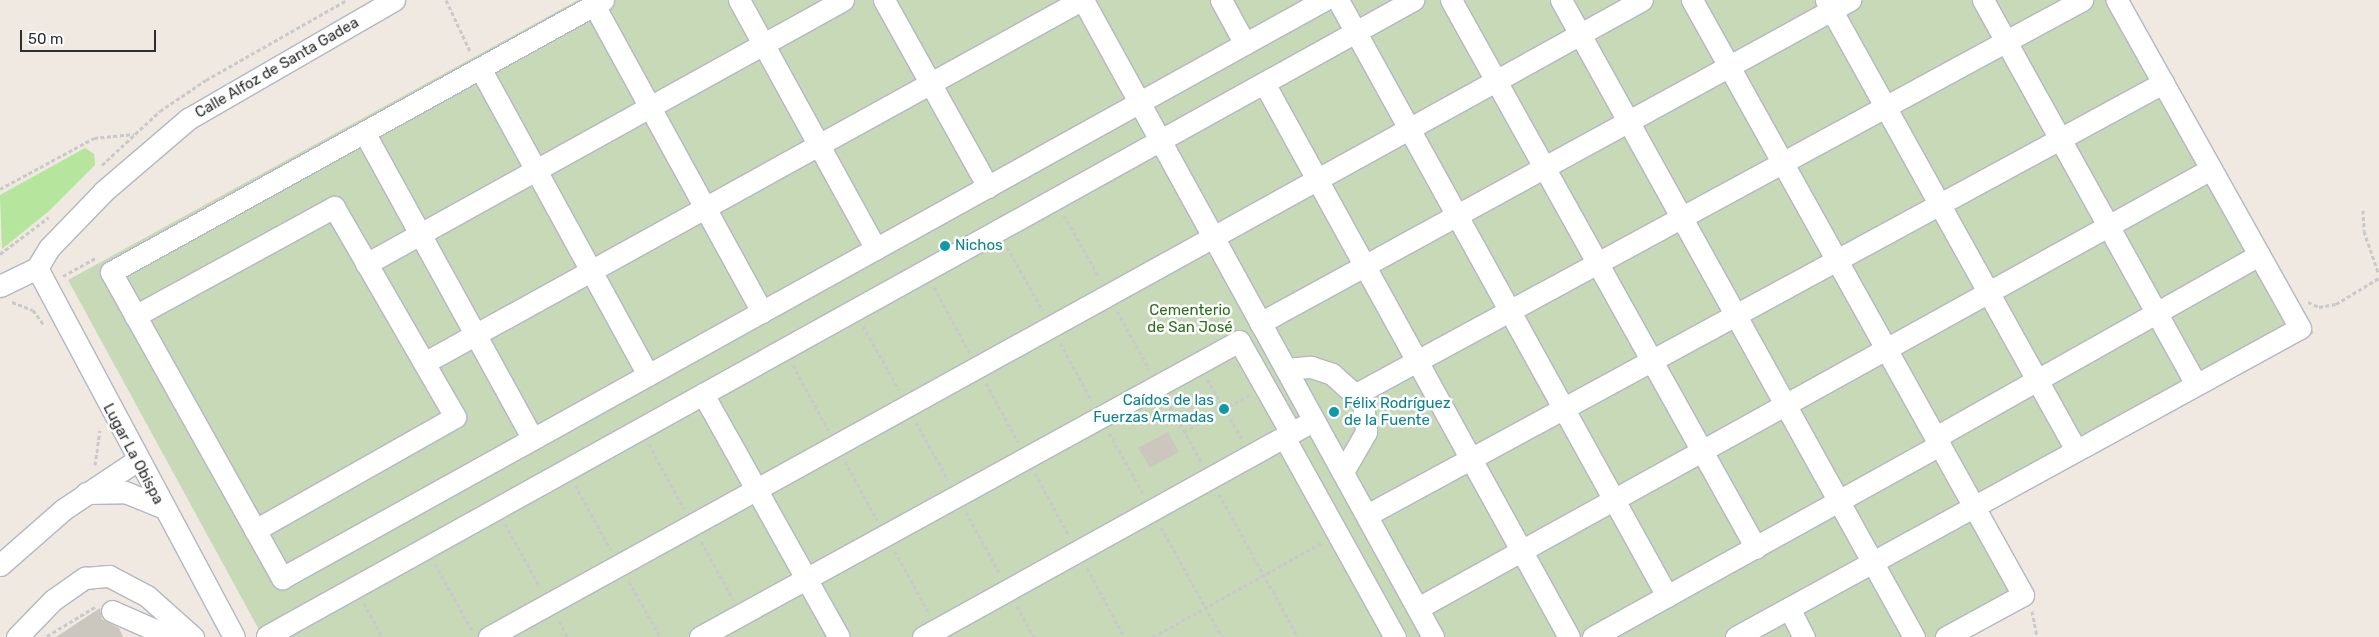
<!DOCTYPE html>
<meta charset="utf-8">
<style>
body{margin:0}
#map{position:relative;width:2379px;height:637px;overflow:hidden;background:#efe9e1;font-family:Rubik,sans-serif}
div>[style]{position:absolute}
.green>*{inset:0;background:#b6e59e}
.cemetery>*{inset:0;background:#c8d9b8}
.building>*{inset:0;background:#cbc7bf}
.path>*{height:3px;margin-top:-1.5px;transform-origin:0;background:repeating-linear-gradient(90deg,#c9c9c9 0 4px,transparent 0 6.5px)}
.roads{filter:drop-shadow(1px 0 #b4b7c1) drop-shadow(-1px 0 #b4b7c1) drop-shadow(0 1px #b4b7c1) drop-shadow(0 -1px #b4b7c1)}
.minor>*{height:21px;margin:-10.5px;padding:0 10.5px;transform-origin:10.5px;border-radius:10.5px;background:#fff}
.dots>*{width:14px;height:14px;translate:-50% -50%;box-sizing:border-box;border:2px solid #fff;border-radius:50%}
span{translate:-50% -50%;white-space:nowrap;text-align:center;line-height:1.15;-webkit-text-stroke:5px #fff;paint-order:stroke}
.street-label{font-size:15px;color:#2e2e2e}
.culture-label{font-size:15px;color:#0d838f}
.left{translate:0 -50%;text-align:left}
.right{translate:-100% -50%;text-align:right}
.park-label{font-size:15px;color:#2c6e1b}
.scale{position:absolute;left:20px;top:30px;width:136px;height:22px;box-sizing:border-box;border:2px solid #2e2e2e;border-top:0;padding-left:6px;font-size:15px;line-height:18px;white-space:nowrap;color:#2e2e2e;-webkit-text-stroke:4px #fff;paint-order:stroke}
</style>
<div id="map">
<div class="green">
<div style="clip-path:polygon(85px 148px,94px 154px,95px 165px,49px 211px,2px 249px,0 195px)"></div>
</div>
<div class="cemetery">
<div style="clip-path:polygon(578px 0,2126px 0,2314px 333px,1985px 509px,2035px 597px,1963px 637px,263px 637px,68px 280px)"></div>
</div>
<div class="building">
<div style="clip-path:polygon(1168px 432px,1179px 452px,1150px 468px,1138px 448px)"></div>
<div style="clip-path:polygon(100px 608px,102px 619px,119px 628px,123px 637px,56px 637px)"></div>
</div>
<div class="path">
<div style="left:446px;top:0;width:56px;rotate:64.8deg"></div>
<div style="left:102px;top:165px;width:79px;rotate:-43deg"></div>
<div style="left:160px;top:111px;width:55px;rotate:-34deg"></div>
<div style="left:206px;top:80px;width:162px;rotate:-29.6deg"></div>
<div style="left:0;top:189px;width:107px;rotate:-28.5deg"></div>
<div style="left:94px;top:138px;width:40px;rotate:-5.7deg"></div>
<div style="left:2363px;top:210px;width:21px;rotate:87deg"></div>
<div style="left:2364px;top:231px;width:46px;rotate:71.2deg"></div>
<div style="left:1064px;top:215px;width:73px;rotate:60.6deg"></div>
<div style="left:1007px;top:247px;width:73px;rotate:60.6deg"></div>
<div style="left:0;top:254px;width:61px;rotate:-37.1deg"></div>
<div style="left:63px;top:276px;width:39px;rotate:-29deg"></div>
<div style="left:934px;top:287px;width:74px;rotate:61.7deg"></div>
<div style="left:12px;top:302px;width:22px;rotate:21deg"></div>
<div style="left:33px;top:310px;width:19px;rotate:54deg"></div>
<div style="left:2308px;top:302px;width:12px;rotate:24deg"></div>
<div style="left:2319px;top:307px;width:17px;rotate:-10deg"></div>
<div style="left:2336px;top:304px;width:50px;rotate:-31.2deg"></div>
<div style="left:1117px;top:311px;width:66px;rotate:61.1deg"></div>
<div style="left:863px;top:326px;width:73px;rotate:60.6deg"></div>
<div style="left:1060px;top:343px;width:66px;rotate:61.1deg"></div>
<div style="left:793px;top:365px;width:74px;rotate:61.7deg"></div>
<div style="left:1207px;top:379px;width:69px;rotate:59.7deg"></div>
<div style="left:986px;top:383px;width:67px;rotate:61.5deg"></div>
<div style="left:1167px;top:401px;width:69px;rotate:60.5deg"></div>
<div style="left:916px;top:422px;width:66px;rotate:61.1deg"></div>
<div style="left:1184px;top:432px;width:75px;rotate:-29.6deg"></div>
<div style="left:1109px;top:433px;width:69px;rotate:60.5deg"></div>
<div style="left:649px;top:444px;width:74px;rotate:61.7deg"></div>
<div style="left:845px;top:461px;width:67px;rotate:61.5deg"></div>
<div style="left:95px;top:465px;width:35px;rotate:-82deg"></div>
<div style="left:1035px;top:473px;width:72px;rotate:61.6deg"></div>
<div style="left:575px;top:485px;width:74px;rotate:61deg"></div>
<div style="left:1219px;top:494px;width:163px;rotate:61.1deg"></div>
<div style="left:966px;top:512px;width:71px;rotate:61.3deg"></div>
<div style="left:505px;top:524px;width:72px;rotate:60.9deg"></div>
<div style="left:1161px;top:527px;width:126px;rotate:61deg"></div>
<div style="left:701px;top:541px;width:66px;rotate:61.1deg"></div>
<div style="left:895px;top:551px;width:72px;rotate:61.6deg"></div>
<div style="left:435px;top:564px;width:76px;rotate:60.7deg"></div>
<div style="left:1087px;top:568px;width:78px;rotate:61.8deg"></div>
<div style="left:629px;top:581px;width:64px;rotate:61deg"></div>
<div style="left:364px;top:603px;width:38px;rotate:62deg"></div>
<div style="left:1017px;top:606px;width:35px;rotate:61deg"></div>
<div style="left:2032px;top:611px;width:26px;rotate:79deg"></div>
<div style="left:559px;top:621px;width:18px;rotate:61deg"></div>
<div style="left:47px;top:636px;width:56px;rotate:-31.1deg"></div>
<div style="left:1153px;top:637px;width:193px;rotate:-29.2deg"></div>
</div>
<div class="roads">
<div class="minor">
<div style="left:603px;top:0;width:562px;rotate:151.06deg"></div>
<div style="left:111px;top:272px;width:351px;rotate:60.8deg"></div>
<div style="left:282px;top:578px;width:1192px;rotate:-29.02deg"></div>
<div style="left:739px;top:0;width:284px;rotate:61.2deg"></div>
<div style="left:884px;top:0;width:214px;rotate:60.9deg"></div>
<div style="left:1083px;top:0;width:727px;rotate:61.21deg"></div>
<div style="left:1221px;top:0;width:50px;rotate:61.4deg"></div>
<div style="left:1338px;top:0;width:681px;rotate:61.1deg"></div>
<div style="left:1451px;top:0;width:627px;rotate:60.9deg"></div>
<div style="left:1561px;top:0;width:728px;rotate:61.01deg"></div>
<div style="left:1692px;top:0;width:681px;rotate:60.91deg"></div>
<div style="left:2023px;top:595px;width:88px;rotate:151.4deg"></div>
<div style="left:1826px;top:0;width:515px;rotate:60.95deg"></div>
<div style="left:1983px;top:0;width:439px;rotate:61deg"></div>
<div style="left:594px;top:5px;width:350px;rotate:61.3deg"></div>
<div style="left:480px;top:68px;width:350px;rotate:61.3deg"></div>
<div style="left:1264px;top:83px;width:632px;rotate:61.17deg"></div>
<div style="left:364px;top:132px;width:350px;rotate:61.2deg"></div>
<div style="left:366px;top:264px;width:545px;rotate:-28.96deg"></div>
<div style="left:37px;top:268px;width:23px;rotate:-59deg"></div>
<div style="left:49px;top:248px;width:79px;rotate:-46deg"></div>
<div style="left:104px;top:191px;width:111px;rotate:-40.6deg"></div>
<div style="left:188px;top:119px;width:238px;rotate:-30deg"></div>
<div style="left:37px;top:268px;width:418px;rotate:61.9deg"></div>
<div style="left:0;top:286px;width:41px;rotate:-25.9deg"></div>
<div style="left:135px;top:316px;width:227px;rotate:-28.7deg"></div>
<div style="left:334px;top:207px;width:242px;rotate:60deg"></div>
<div style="left:455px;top:417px;width:230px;rotate:150.5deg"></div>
<div style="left:1260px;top:323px;width:673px;rotate:-28.7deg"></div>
<div style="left:424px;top:363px;width:751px;rotate:-28.92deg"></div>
<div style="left:1286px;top:369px;width:25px;rotate:-5deg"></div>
<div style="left:1311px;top:367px;width:22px;rotate:18deg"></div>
<div style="left:1332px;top:374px;width:42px;rotate:42.1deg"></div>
<div style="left:1363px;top:402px;width:30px;rotate:84deg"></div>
<div style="left:1366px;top:432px;width:46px;rotate:119.9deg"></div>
<div style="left:1358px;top:393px;width:824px;rotate:-28.49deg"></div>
<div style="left:703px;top:394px;width:278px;rotate:60.8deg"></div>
<div style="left:1284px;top:437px;width:229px;rotate:61deg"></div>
<div style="left:1936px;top:437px;width:371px;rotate:-29.4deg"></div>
<div style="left:86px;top:493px;width:39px;rotate:-1deg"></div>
<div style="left:125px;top:492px;width:40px;rotate:22deg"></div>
<div style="left:1367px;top:515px;width:906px;rotate:-28.49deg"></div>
<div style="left:0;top:565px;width:85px;rotate:-41.2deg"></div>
<div style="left:64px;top:509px;width:87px;rotate:-33.7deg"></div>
<div style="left:1418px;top:608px;width:906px;rotate:-28.97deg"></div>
<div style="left:1789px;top:608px;width:33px;rotate:63deg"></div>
<div style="left:112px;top:611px;width:64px;rotate:23.8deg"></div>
<div style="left:267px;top:636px;width:1311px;rotate:-29.03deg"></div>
<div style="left:17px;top:637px;width:52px;rotate:-45.8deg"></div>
<div style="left:53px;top:600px;width:39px;rotate:-35deg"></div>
<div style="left:85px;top:578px;width:24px;rotate:-5deg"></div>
<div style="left:109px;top:576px;width:43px;rotate:27.8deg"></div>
<div style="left:147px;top:596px;width:62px;rotate:41.7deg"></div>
<div style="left:489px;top:637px;width:1317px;rotate:-28.92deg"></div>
<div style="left:700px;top:637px;width:615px;rotate:-28.77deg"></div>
<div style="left:1239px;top:341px;width:106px;rotate:60.5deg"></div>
<div style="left:923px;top:637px;width:435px;rotate:-29deg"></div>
<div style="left:1593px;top:637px;width:397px;rotate:-29deg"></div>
<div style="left:1736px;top:637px;width:643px;rotate:-28.72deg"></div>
<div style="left:2300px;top:328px;width:376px;rotate:-119.2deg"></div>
</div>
</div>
<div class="dots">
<div style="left:945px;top:246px;background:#0f9aa8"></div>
<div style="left:1224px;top:409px;background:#0f9aa8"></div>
<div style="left:1334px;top:412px;background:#0f9aa8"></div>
</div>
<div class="street-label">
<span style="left:277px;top:68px;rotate:-30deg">Calle Alfoz de Santa Gadea</span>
<span style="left:133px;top:454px;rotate:62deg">Lugar La Obispa</span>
</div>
<div class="culture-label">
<span class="left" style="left:955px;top:246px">Nichos</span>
<span class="right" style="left:1214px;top:409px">Caídos de las<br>Fuerzas Armadas</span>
<span class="left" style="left:1344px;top:412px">Félix Rodríguez<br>de la Fuente</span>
</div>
<div class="park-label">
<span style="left:1190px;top:319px">Cementerio<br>de San José</span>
</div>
<div class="scale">50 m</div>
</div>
